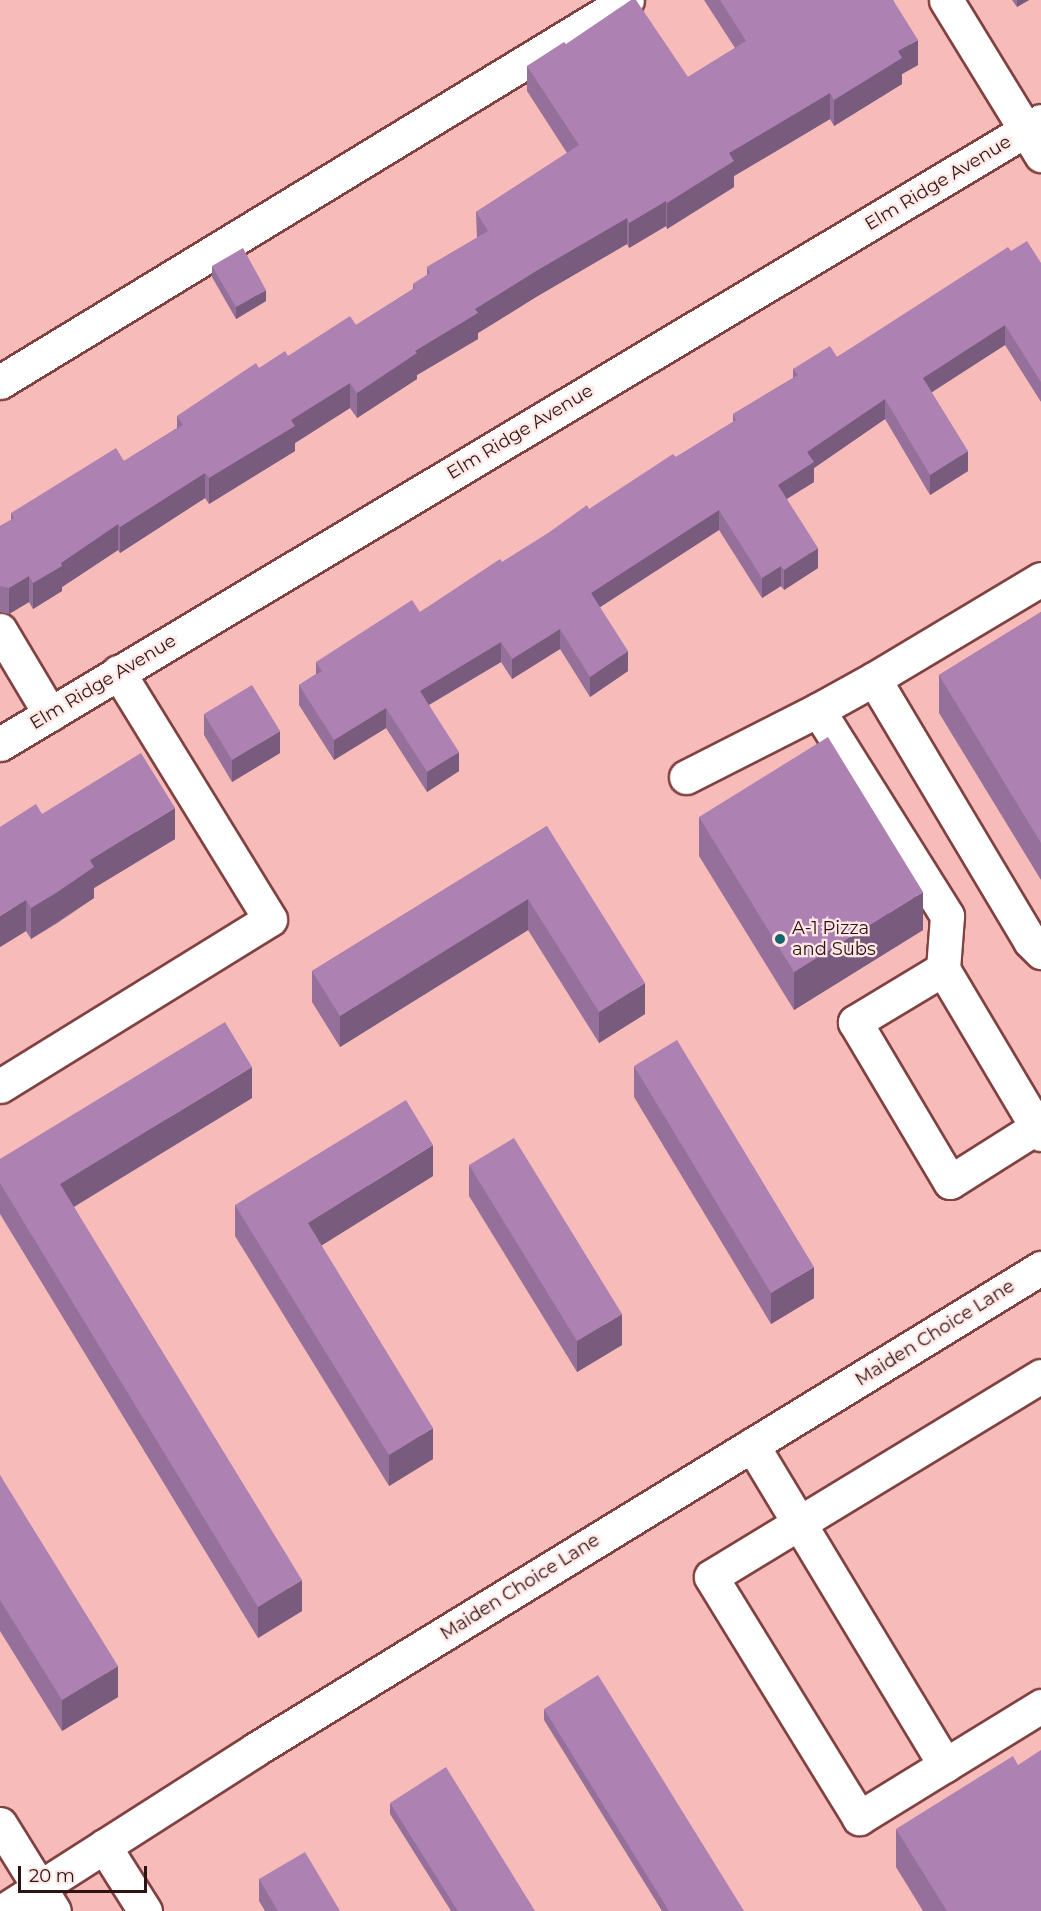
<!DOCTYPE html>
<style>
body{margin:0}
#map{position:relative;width:1041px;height:1911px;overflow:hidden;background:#f7bcb9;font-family:Montserrat,sans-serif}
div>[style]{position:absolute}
.roads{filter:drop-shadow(2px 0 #804241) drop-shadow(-2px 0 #804241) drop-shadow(0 2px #804241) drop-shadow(0 -2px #804241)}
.minor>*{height:33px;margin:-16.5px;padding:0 16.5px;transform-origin:16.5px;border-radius:16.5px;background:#fff}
.wall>*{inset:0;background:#95709a}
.shaded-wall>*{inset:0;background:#795b7d}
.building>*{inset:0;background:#ad82b3}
.dots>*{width:16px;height:16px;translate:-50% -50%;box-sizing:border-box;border:3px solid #ffe7e6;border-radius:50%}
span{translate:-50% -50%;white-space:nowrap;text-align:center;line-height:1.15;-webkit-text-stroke:4.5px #ffe7e6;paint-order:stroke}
.street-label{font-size:18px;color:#2d1312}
.poi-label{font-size:18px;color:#2d1312}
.left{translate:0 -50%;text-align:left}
.scale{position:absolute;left:18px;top:1866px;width:129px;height:27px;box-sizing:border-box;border:3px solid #2d1312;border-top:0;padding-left:8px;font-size:18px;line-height:21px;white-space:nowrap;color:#2d1312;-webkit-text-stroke:4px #ffe7e6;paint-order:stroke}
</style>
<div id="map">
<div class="roads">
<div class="minor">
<div style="left:946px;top:0;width:182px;rotate:58.5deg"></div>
<div style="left:0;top:382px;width:734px;rotate:-31.35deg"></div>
<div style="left:1041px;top:579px;width:195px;rotate:149.1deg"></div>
<div style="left:874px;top:679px;width:64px;rotate:151deg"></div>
<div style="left:818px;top:710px;width:243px;rotate:57.9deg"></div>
<div style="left:947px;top:916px;width:53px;rotate:94.3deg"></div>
<div style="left:943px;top:969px;width:192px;rotate:59.3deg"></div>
<div style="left:0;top:630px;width:98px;rotate:59.2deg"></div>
<div style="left:874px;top:679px;width:305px;rotate:59.2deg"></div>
<div style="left:1030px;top:941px;width:16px;rotate:45deg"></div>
<div style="left:0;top:744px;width:1213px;rotate:-30.9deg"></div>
<div style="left:686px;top:777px;width:148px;rotate:-26.9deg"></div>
<div style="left:943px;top:969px;width:103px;rotate:148.9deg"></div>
<div style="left:855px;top:1022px;width:186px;rotate:59.3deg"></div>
<div style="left:950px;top:1182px;width:103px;rotate:-32.3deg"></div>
<div style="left:0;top:1086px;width:317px;rotate:-31.7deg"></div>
<div style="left:270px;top:919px;width:290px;rotate:-121.6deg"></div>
<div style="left:1041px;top:1376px;width:386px;rotate:148.7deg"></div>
<div style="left:711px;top:1577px;width:283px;rotate:58.4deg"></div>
<div style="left:859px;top:1818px;width:214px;rotate:-31.6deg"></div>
<div style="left:752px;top:1445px;width:374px;rotate:58.9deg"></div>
<div style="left:0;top:1824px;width:102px;rotate:58.2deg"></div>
<div style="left:104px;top:1846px;width:77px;rotate:57.8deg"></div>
<div style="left:3px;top:1911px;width:300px;rotate:-32.6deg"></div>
<div style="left:256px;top:1749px;width:921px;rotate:-31.5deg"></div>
</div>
</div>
<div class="wall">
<div style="clip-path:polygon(704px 0,893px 0,918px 65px,902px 74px,902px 84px,834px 126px,830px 119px,734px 176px,734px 187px,667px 229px,666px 226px,629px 248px,627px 244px,536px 297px,478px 333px,478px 339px,417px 375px,417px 379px,357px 418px,350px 408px,295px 443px,295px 451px,209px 504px,205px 498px,120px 553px,118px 550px,62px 587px,62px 591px,33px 609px,29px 602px,9px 614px,0 612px,0 526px,11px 520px,11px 513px,124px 461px,177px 428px,177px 416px,259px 368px,288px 356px,356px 325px,413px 289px,413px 284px,427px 275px,427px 267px,477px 238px,476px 212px,567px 153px,527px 91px,527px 66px,566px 44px,688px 77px,735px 48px)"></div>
<div style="clip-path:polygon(1012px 0,1029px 0,1017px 7px)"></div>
<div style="clip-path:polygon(1011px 251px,1041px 263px,1041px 402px,1005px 345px,931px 392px,968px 471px,930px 495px,885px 419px,814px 468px,814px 482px,787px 499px,818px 568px,784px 590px,781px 586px,762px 598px,719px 530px,600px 607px,628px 671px,590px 697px,560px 649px,512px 679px,501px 662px,429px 705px,459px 771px,427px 792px,386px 728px,334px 760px,299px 705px,299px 685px,316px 674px,316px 662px,420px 612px,676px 457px,733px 422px,733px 414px,793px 378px,793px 369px,837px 357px)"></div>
<div style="clip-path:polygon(212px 266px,266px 301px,236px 319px,212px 277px)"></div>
<div style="clip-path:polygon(1041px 612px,1041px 880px,939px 713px,939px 675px)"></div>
<div style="clip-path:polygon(204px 714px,280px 753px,232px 782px,204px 735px)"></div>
<div style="clip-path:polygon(42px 814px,175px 839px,94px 888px,94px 898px,56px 924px,31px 939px,26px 931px,0 947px)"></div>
<div style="clip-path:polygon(699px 817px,923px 930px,794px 1010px,699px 856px)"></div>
<div style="clip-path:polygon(547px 826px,645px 1014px,599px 1043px,528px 930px,340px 1047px,312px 1002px,312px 971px)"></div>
<div style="clip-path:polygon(634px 1066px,814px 1298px,771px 1324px,634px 1097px)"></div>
<div style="clip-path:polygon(252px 1098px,74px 1207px,302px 1611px,258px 1638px,0 1214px,0 1159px)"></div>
<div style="clip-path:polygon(469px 1165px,622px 1345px,577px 1372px,469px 1196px)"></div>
<div style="clip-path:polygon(433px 1176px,321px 1245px,433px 1459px,389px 1486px,235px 1236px,235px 1205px)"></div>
<div style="clip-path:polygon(0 1475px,118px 1697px,62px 1731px,0 1631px)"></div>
<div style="clip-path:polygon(544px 1709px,744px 1911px,662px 1911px,544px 1720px)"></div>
<div style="clip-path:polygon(390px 1803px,535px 1911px,451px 1911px,390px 1814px)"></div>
<div style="clip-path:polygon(896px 1829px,1041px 1911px,923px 1911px,896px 1867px)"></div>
<div style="clip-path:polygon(259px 1879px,340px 1911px,265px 1911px,259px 1901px)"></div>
</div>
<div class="shaded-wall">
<div style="clip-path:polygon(1017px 0,1029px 0,1017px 7px)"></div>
<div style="clip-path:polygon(918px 40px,918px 65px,902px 74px,902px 84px,834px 126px,834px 100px,898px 51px)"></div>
<div style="clip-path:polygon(830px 93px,830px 119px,734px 176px,734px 187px,667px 229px,667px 203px,729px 153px)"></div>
<div style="clip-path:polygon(666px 201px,666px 226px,629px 248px,629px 223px)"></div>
<div style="clip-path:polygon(627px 218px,627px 244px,536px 297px,478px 333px,478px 339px,417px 375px,417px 379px,357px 418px,357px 393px,415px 351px,475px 309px,536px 271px)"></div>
<div style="clip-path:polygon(266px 290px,266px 301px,236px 319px,236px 307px)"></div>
<div style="clip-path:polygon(1005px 325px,1005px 345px,923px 398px,923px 378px)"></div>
<div style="clip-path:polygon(350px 383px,350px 408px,295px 443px,295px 451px,209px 504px,209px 478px,291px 420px)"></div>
<div style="clip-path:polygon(885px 399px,885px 419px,814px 468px,814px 482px,778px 504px,778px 485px,807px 452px)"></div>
<div style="clip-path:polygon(968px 451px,968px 471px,930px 495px,930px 475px)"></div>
<div style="clip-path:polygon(205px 473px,205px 498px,120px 553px,120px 527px)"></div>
<div style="clip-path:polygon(719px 510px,719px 530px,591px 613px,591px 593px)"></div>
<div style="clip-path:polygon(118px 524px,118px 550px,62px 587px,62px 591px,33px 609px,33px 583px,61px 563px)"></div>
<div style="clip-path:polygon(818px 548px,818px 568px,784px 590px,784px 570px)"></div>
<div style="clip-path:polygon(781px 566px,781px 586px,762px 598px,762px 578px)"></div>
<div style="clip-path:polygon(29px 576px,29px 602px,9px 614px,9px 588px)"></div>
<div style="clip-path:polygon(560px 629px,560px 649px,512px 679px,512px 659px)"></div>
<div style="clip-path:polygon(501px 642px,501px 662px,420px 710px,420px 691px)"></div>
<div style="clip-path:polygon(628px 651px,628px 671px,590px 697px,590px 677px)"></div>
<div style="clip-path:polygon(386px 708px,386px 728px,334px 760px,334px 740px)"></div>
<div style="clip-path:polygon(280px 731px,280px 753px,232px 782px,232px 760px)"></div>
<div style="clip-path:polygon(459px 752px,459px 771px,427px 792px,427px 772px)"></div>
<div style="clip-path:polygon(175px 808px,175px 839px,94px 888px,94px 898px,31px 939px,31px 908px,90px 860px)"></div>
<div style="clip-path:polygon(923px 892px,923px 930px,794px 1010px,794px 972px)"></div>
<div style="clip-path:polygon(528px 899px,528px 930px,340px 1047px,340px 1016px)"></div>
<div style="clip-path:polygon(26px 900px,26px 931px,0 947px,0 916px)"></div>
<div style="clip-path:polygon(645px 983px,645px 1014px,599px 1043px,599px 1012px)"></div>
<div style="clip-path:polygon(252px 1067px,252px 1098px,60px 1215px,60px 1184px)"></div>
<div style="clip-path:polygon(433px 1145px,433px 1176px,308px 1254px,308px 1223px)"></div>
<div style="clip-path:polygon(814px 1267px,814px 1298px,771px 1324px,771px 1293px)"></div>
<div style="clip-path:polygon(622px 1314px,622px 1345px,577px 1372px,577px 1341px)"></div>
<div style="clip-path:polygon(433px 1428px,433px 1459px,389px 1486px,389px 1455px)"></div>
<div style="clip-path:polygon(302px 1580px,302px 1611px,258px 1638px,258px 1607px)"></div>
<div style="clip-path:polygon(118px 1666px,118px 1697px,62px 1731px,62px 1700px)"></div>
</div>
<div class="building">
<div style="clip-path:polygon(631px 0,636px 0,688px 77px,746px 41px,720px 0,893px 0,918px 40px,898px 51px,902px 58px,834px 100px,830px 93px,729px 153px,734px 161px,667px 203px,666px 201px,629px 223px,627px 218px,536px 271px,475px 309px,478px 313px,415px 351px,417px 353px,357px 393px,350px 383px,291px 420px,295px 426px,209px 478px,205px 473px,120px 527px,118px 524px,61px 563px,62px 566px,33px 583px,29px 576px,9px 588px,0 586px,0 526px,14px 518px,11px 513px,116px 448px,124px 461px,183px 425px,177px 416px,256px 363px,259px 368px,285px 351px,288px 356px,350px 316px,356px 325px,415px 288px,413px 284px,430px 273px,427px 267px,488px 231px,476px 212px,579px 145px,527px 66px,564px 42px,566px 44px)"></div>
<div style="clip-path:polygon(1027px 241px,1041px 263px,1041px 382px,1005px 325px,923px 378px,968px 451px,930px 475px,885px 399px,807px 452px,814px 462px,778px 485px,818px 548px,784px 570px,781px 566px,762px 578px,719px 510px,591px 593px,628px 651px,590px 677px,560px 629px,512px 659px,501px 642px,420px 691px,459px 752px,427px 772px,386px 708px,334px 740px,299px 685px,322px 671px,316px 662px,412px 600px,420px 612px,500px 559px,502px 562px,548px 533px,587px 505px,589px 509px,673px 454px,676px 457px,736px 420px,733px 414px,798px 375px,793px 369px,830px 346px,837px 357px,1008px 247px,1011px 251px)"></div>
<div style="clip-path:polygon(243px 248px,266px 290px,236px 307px,212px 266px)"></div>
<div style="clip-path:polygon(1041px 612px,1041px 843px,939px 675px)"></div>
<div style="clip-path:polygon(252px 685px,280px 731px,232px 760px,204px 714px)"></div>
<div style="clip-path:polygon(828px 737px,923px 892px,794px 972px,699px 817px)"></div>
<div style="clip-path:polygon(141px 753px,175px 808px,90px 860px,94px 867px,56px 893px,31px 908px,26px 900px,0 916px,0 827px,36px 804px,42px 814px)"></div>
<div style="clip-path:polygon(547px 826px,645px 983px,599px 1012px,528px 899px,340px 1016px,312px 971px)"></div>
<div style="clip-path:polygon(225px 1022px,252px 1067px,60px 1184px,302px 1580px,258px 1607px,0 1183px,0 1159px)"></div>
<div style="clip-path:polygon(677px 1040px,814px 1267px,771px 1293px,634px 1066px)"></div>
<div style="clip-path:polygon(406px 1100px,433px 1145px,308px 1223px,433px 1428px,389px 1455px,235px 1205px)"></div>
<div style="clip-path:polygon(514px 1138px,622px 1314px,577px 1341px,469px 1165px)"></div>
<div style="clip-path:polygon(0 1475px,118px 1666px,62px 1700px,0 1600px)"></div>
<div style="clip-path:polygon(598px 1675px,744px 1911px,669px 1911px,544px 1709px)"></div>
<div style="clip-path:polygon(1041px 1750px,1041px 1911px,947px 1911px,896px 1829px,1013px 1756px,1018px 1765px)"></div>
<div style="clip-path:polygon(446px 1767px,535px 1911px,458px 1911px,390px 1803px)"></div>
<div style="clip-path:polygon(305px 1852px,340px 1911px,278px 1911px,259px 1879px)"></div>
</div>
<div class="dots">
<div style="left:780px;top:939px;background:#16656a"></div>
</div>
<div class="street-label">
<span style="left:938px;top:183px;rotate:-31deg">Elm Ridge Avenue</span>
<span style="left:520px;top:432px;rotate:-31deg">Elm Ridge Avenue</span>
<span style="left:103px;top:682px;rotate:-31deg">Elm Ridge Avenue</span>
<span style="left:935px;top:1333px;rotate:-32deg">Maiden Choice Lane</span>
<span style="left:520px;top:1587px;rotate:-32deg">Maiden Choice Lane</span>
</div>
<div class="poi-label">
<span class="left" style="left:792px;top:939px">A-1 Pizza<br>and Subs</span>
</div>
<div class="scale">20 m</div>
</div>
